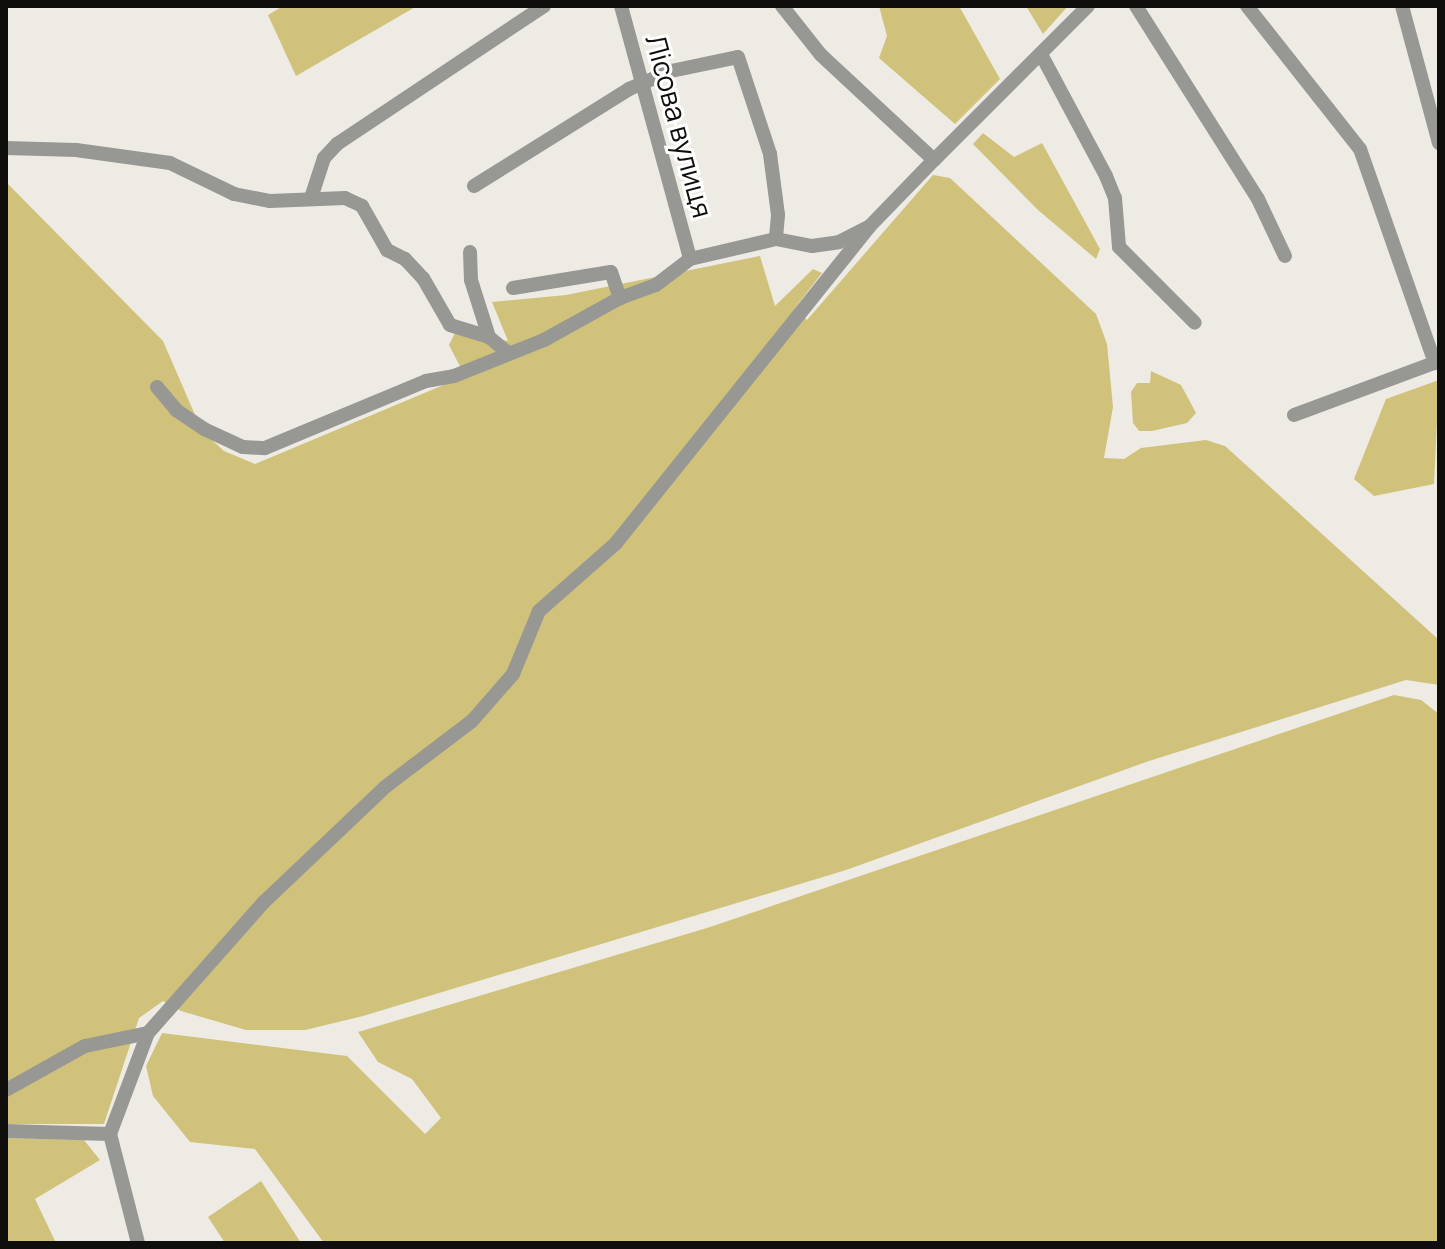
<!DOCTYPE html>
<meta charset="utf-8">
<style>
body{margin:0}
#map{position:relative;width:1445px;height:1249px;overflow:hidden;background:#edebe4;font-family:Manrope,sans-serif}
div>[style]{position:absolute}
.green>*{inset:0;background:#d0c27b}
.minor>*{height:14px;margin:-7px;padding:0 7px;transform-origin:7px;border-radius:7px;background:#979794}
span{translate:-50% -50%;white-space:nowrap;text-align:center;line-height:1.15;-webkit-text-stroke:6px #fff;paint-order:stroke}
.street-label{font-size:28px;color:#0f0e0c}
.frame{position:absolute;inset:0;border:8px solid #0f0e0c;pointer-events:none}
</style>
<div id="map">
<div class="green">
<div style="clip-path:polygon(283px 6px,417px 6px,296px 76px,268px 15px)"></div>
<div style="clip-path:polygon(879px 6px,959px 6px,1000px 79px,955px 124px,879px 58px,887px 36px)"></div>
<div style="clip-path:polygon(1026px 6px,1068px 6px,1043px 34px)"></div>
<div style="clip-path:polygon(983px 133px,1014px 157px,1042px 143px,1100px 249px,1096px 259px,1038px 210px,973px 144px)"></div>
<div style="clip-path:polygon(933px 175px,950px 178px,1096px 314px,1107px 344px,1113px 407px,1104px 458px,1124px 459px,1141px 448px,1206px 440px,1225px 446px,1439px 640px,1439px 685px,1406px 680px,1149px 761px,846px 870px,363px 1016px,305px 1030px,246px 1030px,181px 1011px,163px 1001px,139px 1018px,104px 1124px,6px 1124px,6px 182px,163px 341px,202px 431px,224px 451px,255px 464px,465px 376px,449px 345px,456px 331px,508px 341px,492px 302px,566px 295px,760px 256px,775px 306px,813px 269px,822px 273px,795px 308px,807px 320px)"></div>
<div style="clip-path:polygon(1151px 371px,1181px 385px,1196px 413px,1187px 423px,1152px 431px,1139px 431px,1133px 423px,1131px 392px,1137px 383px,1150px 383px)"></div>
<div style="clip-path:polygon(1439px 380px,1434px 484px,1374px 496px,1354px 479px,1386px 399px)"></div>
<div style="clip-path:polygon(1394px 695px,1421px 700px,1439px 714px,1439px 1243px,324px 1243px,255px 1149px,190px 1142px,153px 1096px,146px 1066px,162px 1033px,347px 1056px,425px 1134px,441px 1118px,412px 1079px,378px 1062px,358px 1032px,707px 928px)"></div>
<div style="clip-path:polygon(6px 1138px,84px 1140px,100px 1160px,35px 1199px,56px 1243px,6px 1243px)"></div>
<div style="clip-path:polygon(261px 1181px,301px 1243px,225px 1243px,208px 1217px)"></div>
</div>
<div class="minor">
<div style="left:621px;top:6px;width:262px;rotate:74.7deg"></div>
<div style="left:1136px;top:6px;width:228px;rotate:57.7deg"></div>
<div style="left:1258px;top:199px;width:63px;rotate:64.7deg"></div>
<div style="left:1247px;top:6px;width:182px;rotate:51.7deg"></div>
<div style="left:1360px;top:149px;width:227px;rotate:70.7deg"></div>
<div style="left:1402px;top:6px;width:142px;rotate:74.9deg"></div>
<div style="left:1042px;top:56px;width:136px;rotate:61.9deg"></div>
<div style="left:1106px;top:176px;width:24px;rotate:68deg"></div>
<div style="left:1115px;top:198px;width:49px;rotate:85.3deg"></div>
<div style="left:1119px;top:247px;width:107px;rotate:45deg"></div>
<div style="left:6px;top:148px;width:70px;rotate:1.6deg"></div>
<div style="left:76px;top:150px;width:95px;rotate:7.9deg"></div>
<div style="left:170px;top:163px;width:71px;rotate:25.8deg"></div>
<div style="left:234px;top:194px;width:37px;rotate:11deg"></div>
<div style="left:270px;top:201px;width:75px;rotate:-2.3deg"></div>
<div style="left:345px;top:198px;width:19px;rotate:25deg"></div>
<div style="left:362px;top:206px;width:51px;rotate:60.4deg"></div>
<div style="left:387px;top:250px;width:20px;rotate:27deg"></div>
<div style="left:405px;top:259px;width:26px;rotate:47deg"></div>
<div style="left:423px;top:278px;width:54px;rotate:60.1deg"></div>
<div style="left:450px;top:325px;width:41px;rotate:17.1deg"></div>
<div style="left:489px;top:337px;width:26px;rotate:40deg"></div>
<div style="left:934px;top:160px;width:218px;rotate:-45deg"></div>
<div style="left:474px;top:186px;width:183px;rotate:-32deg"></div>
<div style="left:629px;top:89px;width:46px;rotate:-23.2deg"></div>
<div style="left:671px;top:71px;width:68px;rotate:-11.8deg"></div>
<div style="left:738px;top:57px;width:102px;rotate:71.7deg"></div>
<div style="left:770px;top:154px;width:62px;rotate:82.5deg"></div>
<div style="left:778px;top:215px;width:24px;rotate:95deg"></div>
<div style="left:312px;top:195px;width:39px;rotate:-72deg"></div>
<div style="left:324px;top:158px;width:19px;rotate:-47deg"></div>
<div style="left:337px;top:144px;width:249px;rotate:-33.7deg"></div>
<div style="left:470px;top:252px;width:28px;rotate:88deg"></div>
<div style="left:471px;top:280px;width:60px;rotate:72.5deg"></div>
<div style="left:513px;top:288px;width:99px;rotate:-9.3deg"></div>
<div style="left:611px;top:272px;width:28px;rotate:71deg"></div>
<div style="left:620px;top:298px;width:38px;rotate:-20deg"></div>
<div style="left:656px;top:285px;width:43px;rotate:-37.4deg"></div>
<div style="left:690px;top:259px;width:88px;rotate:-13.1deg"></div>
<div style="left:776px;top:239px;width:37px;rotate:11deg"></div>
<div style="left:812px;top:246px;width:27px;rotate:-8deg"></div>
<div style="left:839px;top:242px;width:34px;rotate:-27deg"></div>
<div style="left:869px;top:227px;width:93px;rotate:-45.9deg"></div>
<div style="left:934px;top:160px;width:154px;rotate:-137.1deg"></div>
<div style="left:821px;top:55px;width:63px;rotate:-128.5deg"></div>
<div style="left:157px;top:387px;width:30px;rotate:50deg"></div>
<div style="left:176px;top:410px;width:34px;rotate:34deg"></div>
<div style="left:204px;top:429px;width:43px;rotate:24.8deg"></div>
<div style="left:243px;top:447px;width:22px;rotate:3deg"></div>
<div style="left:265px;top:448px;width:174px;rotate:-22.6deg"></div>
<div style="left:426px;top:381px;width:28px;rotate:-10deg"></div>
<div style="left:454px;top:376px;width:97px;rotate:-21.8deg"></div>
<div style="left:544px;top:340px;width:87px;rotate:-28.9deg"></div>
<div style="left:1294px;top:415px;width:155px;rotate:-20.4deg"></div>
<div style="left:6px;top:1090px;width:90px;rotate:-29.1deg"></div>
<div style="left:85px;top:1046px;width:64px;rotate:-11.7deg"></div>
<div style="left:6px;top:1131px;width:104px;rotate:1.7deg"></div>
<div style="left:110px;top:1134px;width:108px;rotate:-69.4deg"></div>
<div style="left:148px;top:1033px;width:175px;rotate:-48.5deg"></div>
<div style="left:264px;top:902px;width:167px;rotate:-43.5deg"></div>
<div style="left:385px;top:787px;width:109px;rotate:-37.2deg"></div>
<div style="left:472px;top:721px;width:62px;rotate:-48.9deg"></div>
<div style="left:513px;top:674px;width:68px;rotate:-67.6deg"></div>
<div style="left:539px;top:611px;width:103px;rotate:-41.4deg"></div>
<div style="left:616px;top:543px;width:405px;rotate:-51.3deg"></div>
<div style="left:110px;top:1134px;width:113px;rotate:75.6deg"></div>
</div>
<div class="street-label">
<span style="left:680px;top:126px;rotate:75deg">Лісова вулиця</span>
</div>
<div class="frame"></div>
</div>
